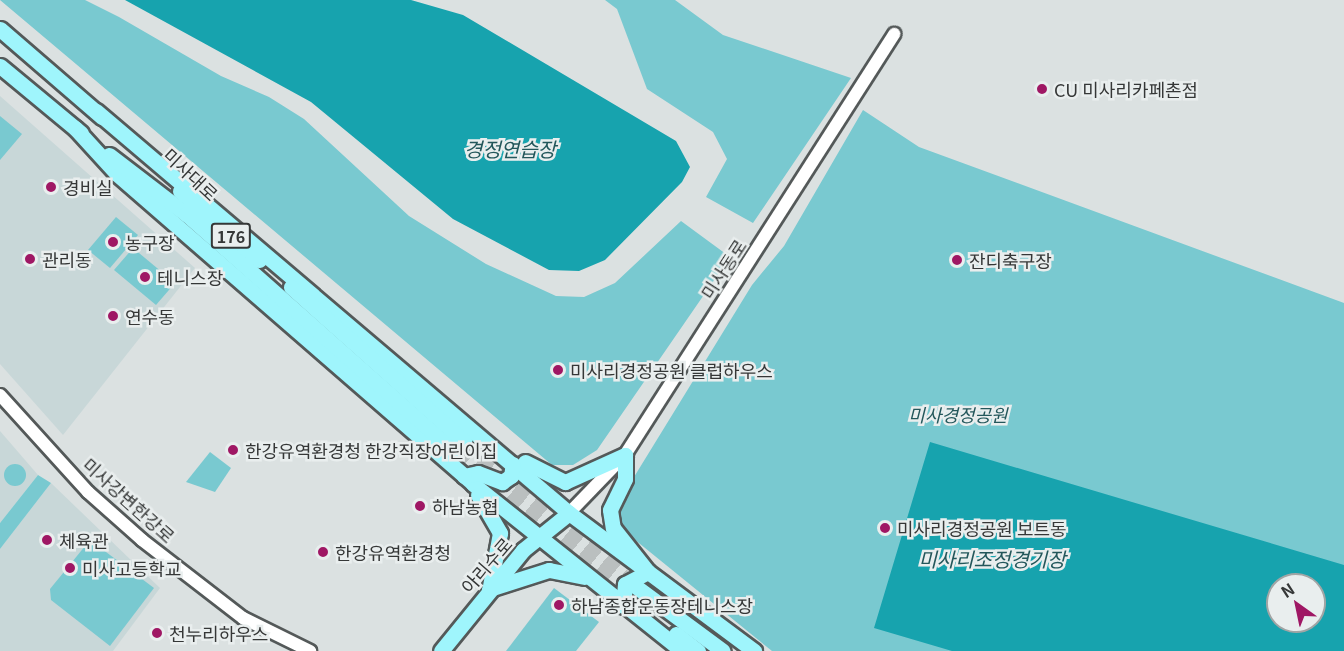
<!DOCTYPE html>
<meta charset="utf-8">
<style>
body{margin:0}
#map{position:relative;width:1344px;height:651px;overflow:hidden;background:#dbe1e1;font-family:Georgia,"Noto Sans KR",serif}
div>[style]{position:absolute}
.built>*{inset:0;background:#c8d7d8}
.green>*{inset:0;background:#79c9d0}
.round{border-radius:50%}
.water>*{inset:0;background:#17a3ae}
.major-tunnel>*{height:15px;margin-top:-7.5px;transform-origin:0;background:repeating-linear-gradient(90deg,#babfbf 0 15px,transparent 0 23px)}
.roads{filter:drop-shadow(2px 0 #545959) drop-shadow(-2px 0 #545959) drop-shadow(0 2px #545959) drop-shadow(0 -2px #545959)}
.minor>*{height:12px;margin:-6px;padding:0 6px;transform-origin:6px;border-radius:6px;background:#fff}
.major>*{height:15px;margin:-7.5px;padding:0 7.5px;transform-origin:7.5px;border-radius:7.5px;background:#9ff5fc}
.dots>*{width:16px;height:16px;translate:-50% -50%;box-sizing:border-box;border:3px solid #e9eeee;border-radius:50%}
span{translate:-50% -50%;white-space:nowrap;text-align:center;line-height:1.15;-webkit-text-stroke:5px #e9eeee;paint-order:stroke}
.shield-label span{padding:2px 4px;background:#e9eeee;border:2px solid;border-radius:4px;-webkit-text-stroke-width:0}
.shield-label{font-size:16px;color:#353737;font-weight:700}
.poi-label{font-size:18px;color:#353737}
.left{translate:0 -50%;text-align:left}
.street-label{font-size:18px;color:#353737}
.park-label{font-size:18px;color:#23575b;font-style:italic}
.water-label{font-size:20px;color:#23575b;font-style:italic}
.north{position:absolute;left:1266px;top:573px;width:60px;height:60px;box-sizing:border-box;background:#e9eeee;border:2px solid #a1a5a5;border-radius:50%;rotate:327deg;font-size:16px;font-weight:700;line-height:24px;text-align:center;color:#353737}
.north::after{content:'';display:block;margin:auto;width:21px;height:27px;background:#9f1764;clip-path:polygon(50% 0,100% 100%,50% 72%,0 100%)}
</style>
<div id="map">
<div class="built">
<div style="clip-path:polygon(0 96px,195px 268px,63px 435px,0 364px)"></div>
<div style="clip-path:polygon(0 431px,38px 475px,0 523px)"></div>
<div style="clip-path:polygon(51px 483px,160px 588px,113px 651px,0 651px,0 549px)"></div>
</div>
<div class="green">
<div style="clip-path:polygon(0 0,85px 0,119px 17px,221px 76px,269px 97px,304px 119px,409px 216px,486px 264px,556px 296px,584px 297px,615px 283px,681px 221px,730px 257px,597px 450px,573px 465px,552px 465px)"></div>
<div style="clip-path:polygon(605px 0,675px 0,723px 35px,851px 78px,753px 223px,706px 197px,727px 159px,713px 132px,647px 89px,617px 9px)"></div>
<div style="clip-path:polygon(evenodd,863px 110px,919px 147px,1344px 303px,1344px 651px,772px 651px,629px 535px,618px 518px,618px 503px,752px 285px,784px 246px,863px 110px,1278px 585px,1314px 585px,1314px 621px,1278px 621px,1278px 585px)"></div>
<div style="clip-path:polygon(0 116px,22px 134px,0 160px)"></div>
<div style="clip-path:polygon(116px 217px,138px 235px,110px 268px,88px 250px)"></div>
<div style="clip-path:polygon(133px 248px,175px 283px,156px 305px,114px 270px)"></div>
<div style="clip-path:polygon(210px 452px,231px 468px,215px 492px,186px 482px)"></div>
<div class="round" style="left:4px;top:464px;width:22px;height:22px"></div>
<div style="clip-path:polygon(38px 475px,51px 483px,0 549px,0 523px)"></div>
<div style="clip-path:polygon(90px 540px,154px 588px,110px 646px,51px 600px,50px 589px)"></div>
<div style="clip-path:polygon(554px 588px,599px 622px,576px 651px,506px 651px)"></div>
</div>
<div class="water">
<div style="clip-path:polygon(125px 0,411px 0,463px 15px,676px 141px,690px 167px,682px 182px,605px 260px,579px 271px,549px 270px,453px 219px,311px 102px)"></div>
<div style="clip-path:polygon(evenodd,930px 442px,1344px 565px,1344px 651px,952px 651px,874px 628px,930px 442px,1278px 585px,1314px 585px,1314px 621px,1278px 621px,1278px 585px)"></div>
</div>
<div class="major-tunnel">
<div style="left:464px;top:441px;width:224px;rotate:40.3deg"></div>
<div style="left:455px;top:452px;width:226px;rotate:40deg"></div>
</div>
<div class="roads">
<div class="minor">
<div style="left:0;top:395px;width:131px;rotate:47.8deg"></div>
<div style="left:88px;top:492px;width:72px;rotate:41.6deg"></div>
<div style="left:142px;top:540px;width:128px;rotate:37.7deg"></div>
<div style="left:243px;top:618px;width:75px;rotate:26.2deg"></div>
<div style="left:569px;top:513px;width:81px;rotate:-46deg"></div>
<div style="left:625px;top:455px;width:500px;rotate:-57.4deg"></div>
</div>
<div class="major">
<div style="left:0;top:29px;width:135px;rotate:40.8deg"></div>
<div style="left:0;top:66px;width:105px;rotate:39.6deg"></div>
<div style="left:96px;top:111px;width:621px;rotate:40.36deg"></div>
<div style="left:569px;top:513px;width:231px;rotate:36.7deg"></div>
<div style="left:75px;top:128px;width:62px;rotate:47.6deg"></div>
<div style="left:117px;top:174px;width:472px;rotate:41deg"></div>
<div style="left:473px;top:484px;width:268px;rotate:38.6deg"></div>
<div style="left:109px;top:155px;width:97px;rotate:37.5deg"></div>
<div style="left:186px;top:214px;width:359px;rotate:41.5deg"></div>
<div style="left:180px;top:191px;width:105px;rotate:41.1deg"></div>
<div style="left:291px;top:287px;width:232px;rotate:41.7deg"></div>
<div style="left:525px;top:462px;width:45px;rotate:26.6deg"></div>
<div style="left:565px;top:482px;width:66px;rotate:-24.2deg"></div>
<div style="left:625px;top:455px;width:24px;rotate:90deg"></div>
<div style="left:625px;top:479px;width:34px;rotate:116deg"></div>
<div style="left:610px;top:510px;width:18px;rotate:81deg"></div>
<div style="left:613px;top:528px;width:56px;rotate:51.5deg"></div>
<div style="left:648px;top:572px;width:26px;rotate:152deg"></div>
<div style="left:625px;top:584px;width:22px;rotate:95deg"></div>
<div style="left:464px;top:476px;width:14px;rotate:-12deg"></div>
<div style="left:478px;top:473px;width:26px;rotate:21deg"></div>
<div style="left:502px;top:482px;width:11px;rotate:-34deg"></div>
<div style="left:511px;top:476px;width:12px;rotate:-81deg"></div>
<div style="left:478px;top:495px;width:44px;rotate:59.9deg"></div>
<div style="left:500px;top:533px;width:54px;rotate:100.7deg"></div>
<div style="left:635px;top:586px;width:109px;rotate:36.5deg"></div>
<div style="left:489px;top:589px;width:63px;rotate:-17.6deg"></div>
<div style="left:549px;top:570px;width:36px;rotate:11deg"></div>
<div style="left:676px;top:634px;width:28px;rotate:38deg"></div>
<div style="left:441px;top:651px;width:130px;rotate:-50.9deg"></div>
<div style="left:523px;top:550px;width:59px;rotate:-38.8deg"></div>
</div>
</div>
<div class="dots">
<div style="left:1042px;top:89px;background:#9f1764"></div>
<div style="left:51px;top:187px;background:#9f1764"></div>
<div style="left:113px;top:242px;background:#9f1764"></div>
<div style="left:30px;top:259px;background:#9f1764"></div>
<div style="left:957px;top:260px;background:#9f1764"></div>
<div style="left:145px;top:277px;background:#9f1764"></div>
<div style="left:113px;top:316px;background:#9f1764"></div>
<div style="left:558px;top:370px;background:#9f1764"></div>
<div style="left:233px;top:450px;background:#9f1764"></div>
<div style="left:420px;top:506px;background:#9f1764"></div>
<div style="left:885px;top:528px;background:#9f1764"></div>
<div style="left:47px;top:540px;background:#9f1764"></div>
<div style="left:323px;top:552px;background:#9f1764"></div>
<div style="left:70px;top:568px;background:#9f1764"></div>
<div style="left:559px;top:605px;background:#9f1764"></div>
<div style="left:157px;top:633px;background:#9f1764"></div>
</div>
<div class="shield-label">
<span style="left:231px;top:236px">176</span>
</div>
<div class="poi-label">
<span class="left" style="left:1054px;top:89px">CU 미사리카페촌점</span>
<span class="left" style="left:63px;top:187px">경비실</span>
<span class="left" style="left:125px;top:242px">농구장</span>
<span class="left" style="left:42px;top:259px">관리동</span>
<span class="left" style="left:969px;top:260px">잔디축구장</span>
<span class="left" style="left:157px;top:277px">테니스장</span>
<span class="left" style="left:125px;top:316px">연수동</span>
<span class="left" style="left:570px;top:370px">미사리경정공원 클럽하우스</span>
<span class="left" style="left:245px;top:450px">한강유역환경청 한강직장어린이집</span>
<span class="left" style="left:432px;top:506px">하남농협</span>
<span class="left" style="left:897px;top:528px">미사리경정공원 보트동</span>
<span class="left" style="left:59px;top:540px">체육관</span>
<span class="left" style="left:335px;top:552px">한강유역환경청</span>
<span class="left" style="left:82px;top:568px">미사고등학교</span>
<span class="left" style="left:571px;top:605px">하남종합운동장테니스장</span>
<span class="left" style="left:169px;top:633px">천누리하우스</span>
</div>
<div class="street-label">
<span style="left:191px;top:174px;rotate:43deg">미사대로</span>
<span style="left:723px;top:269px;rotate:-57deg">미사동로</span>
<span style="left:129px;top:500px;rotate:42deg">미사강변한강로</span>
<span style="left:486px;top:565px;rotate:-49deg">아리수로</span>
</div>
<div class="park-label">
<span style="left:958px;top:414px">미사경정공원</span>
</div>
<div class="water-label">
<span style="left:510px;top:148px">경정연습장</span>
<span style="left:992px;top:558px">미사리조정경기장</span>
</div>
<div class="north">N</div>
</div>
